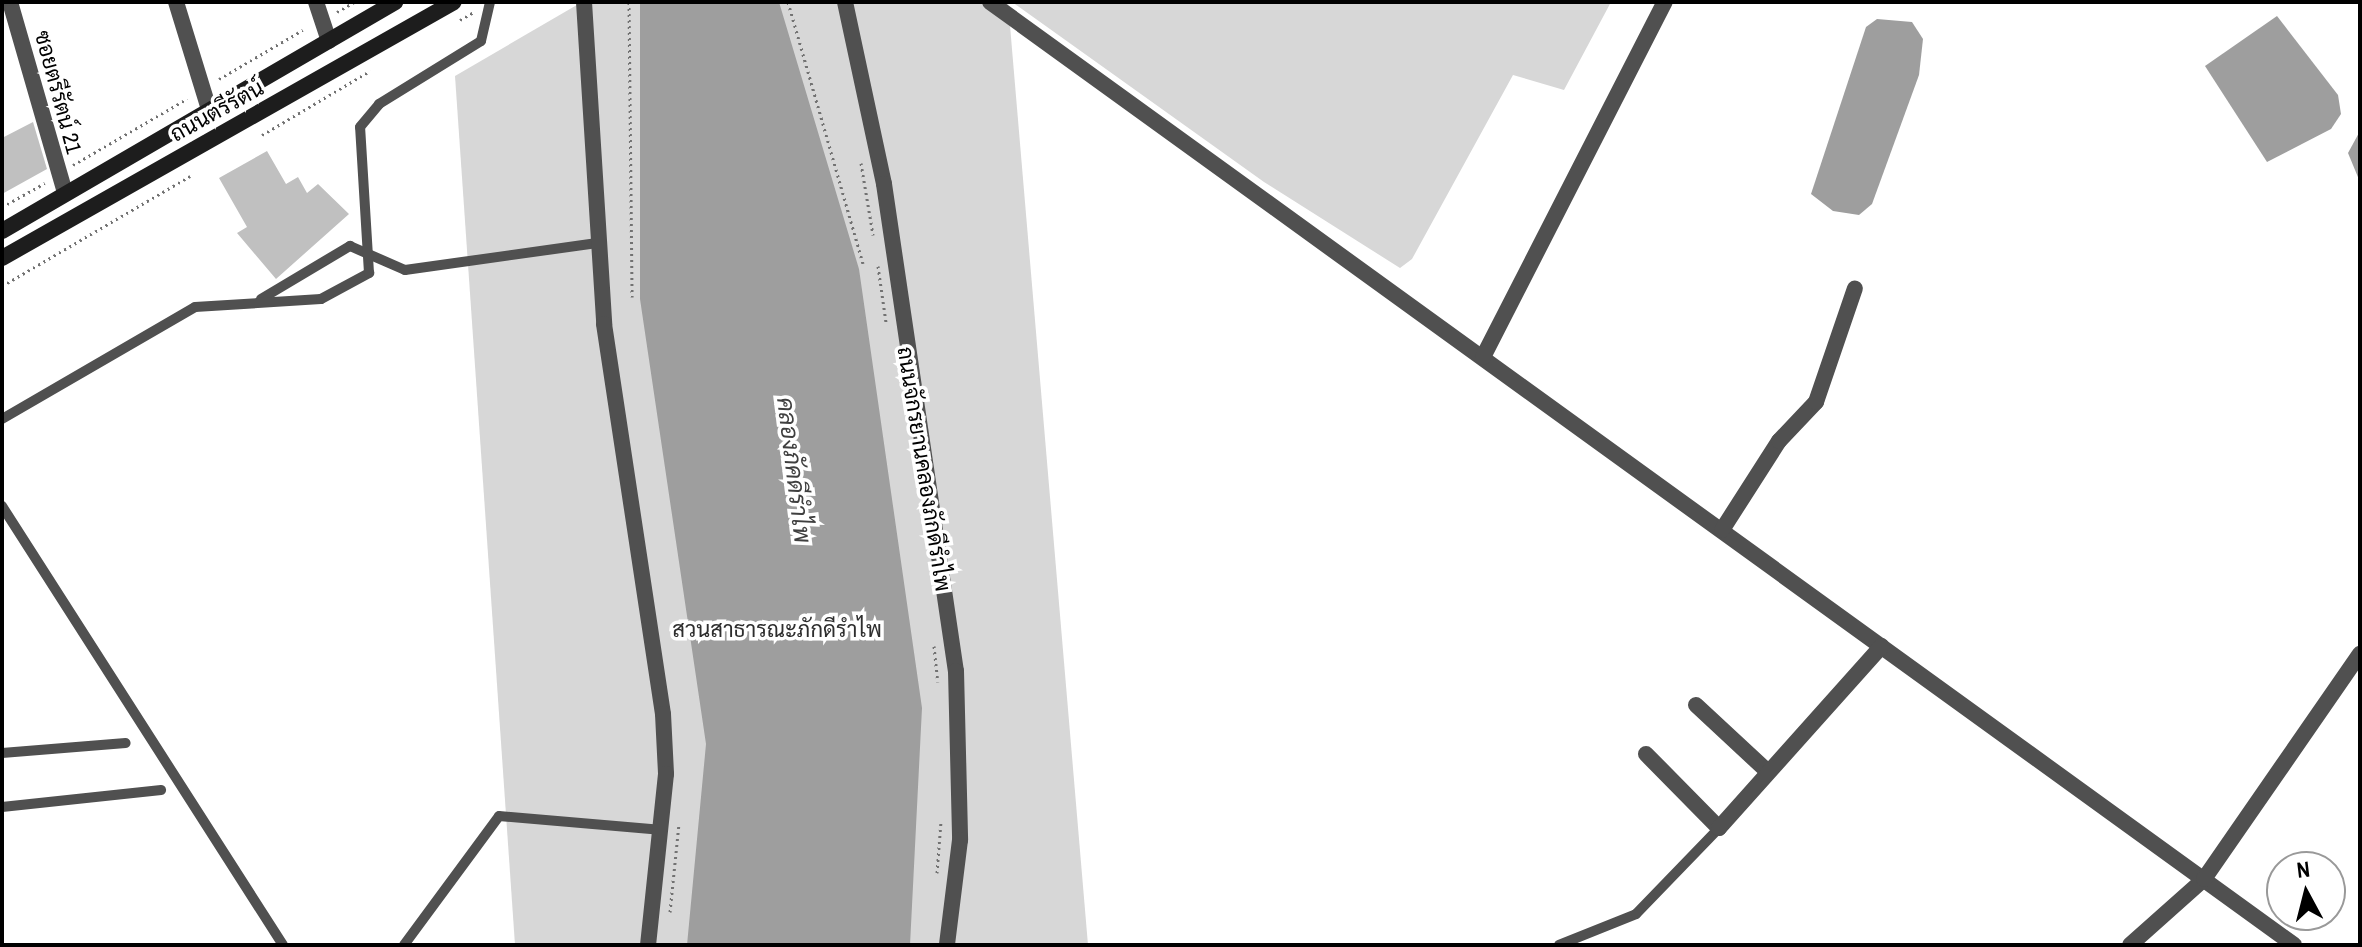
<!DOCTYPE html>
<meta charset="utf-8">
<style>
body{margin:0}
#map{position:relative;width:2362px;height:947px;overflow:hidden;background:#fff;font-family:"Archivo Narrow",Sarabun,sans-serif}
div>[style]{position:absolute}
.green>*{inset:0;background:#d7d7d7}
.water>*{inset:0;background:#9e9e9e}
.building>*{inset:0;background:#c0c0c0}
.path>*{height:3px;margin-top:-1.5px;transform-origin:0;background:repeating-linear-gradient(90deg,#727272 0 2px,transparent 0 6px)}
.lane>*{height:10px;margin:-5px;padding:0 5px;transform-origin:5px;border-radius:5px;background:#505050}
.street>*{height:16px;margin:-8px;padding:0 8px;transform-origin:8px;border-radius:8px;background:#505050}
.secondary>*{height:16px;margin:-8px;padding:0 8px;transform-origin:8px;border-radius:8px;background:#1d1d1d}
span{translate:-50% -50%;white-space:nowrap;text-align:center;line-height:1.15;-webkit-text-stroke:7px #fff;paint-order:stroke}
.street-label{font-size:22px;color:#000}
.park-label{font-size:22px;color:#2e2e2e}
.water-label{font-size:24px;color:#3f3f3f;font-style:italic}
.frame{position:absolute;inset:0;border:4px solid #000;pointer-events:none}
.north{position:absolute;left:2266px;top:851px;width:80px;height:80px;box-sizing:border-box;background:#fff;border:2px solid #999;border-radius:50%;rotate:353deg;font-size:22px;font-weight:700;line-height:32px;text-align:center;color:#000}
.north::after{content:'';display:block;margin:auto;width:28px;height:36px;background:#000;clip-path:polygon(50% 0,100% 100%,50% 72%,0 100%)}
</style>
<div id="map">
<div class="green">
<div style="clip-path:polygon(582px 2px,1008px 2px,1088px 945px,515px 945px,455px 76px)"></div>
<div style="clip-path:polygon(1012px 2px,1611px 2px,1564px 90px,1513px 75px,1412px 259px,1400px 268px,1264px 182px)"></div>
</div>
<div class="water">
<div style="clip-path:polygon(640px 2px,779px 2px,859px 269px,922px 708px,910px 945px,687px 945px,706px 744px,640px 299px)"></div>
<div style="clip-path:polygon(2277px 16px,2338px 95px,2341px 114px,2331px 129px,2267px 162px,2205px 66px)"></div>
<div style="clip-path:polygon(1877px 19px,1912px 22px,1923px 39px,1919px 75px,1872px 204px,1859px 215px,1833px 211px,1811px 194px,1866px 27px)"></div>
<div style="clip-path:polygon(2360px 131px,2360px 182px,2348px 153px)"></div>
</div>
<div class="building">
<div style="clip-path:polygon(33px 122px,47px 169px,2px 194px,2px 138px)"></div>
<div style="clip-path:polygon(267px 151px,286px 184px,298px 177px,307px 193px,318px 184px,349px 214px,276px 279px,237px 233px,247px 227px,219px 178px)"></div>
</div>
<div class="path">
<div style="left:629px;top:2px;width:295px;rotate:89.4deg"></div>
<div style="left:788px;top:2px;width:272px;rotate:74deg"></div>
<div style="left:337px;top:12px;width:20px;rotate:-30deg"></div>
<div style="left:460px;top:20px;width:16px;rotate:-30deg"></div>
<div style="left:219px;top:79px;width:97px;rotate:-30.3deg"></div>
<div style="left:262px;top:135px;width:126px;rotate:-30.7deg"></div>
<div style="left:861px;top:163px;width:73px;rotate:80.5deg"></div>
<div style="left:73px;top:165px;width:132px;rotate:-30.1deg"></div>
<div style="left:2px;top:207px;width:49px;rotate:-29.2deg"></div>
<div style="left:878px;top:266px;width:57px;rotate:81.9deg"></div>
<div style="left:2px;top:286px;width:218px;rotate:-30.3deg"></div>
<div style="left:934px;top:646px;width:36px;rotate:84deg"></div>
<div style="left:937px;top:873px;width:52px;rotate:-85.6deg"></div>
<div style="left:670px;top:912px;width:88px;rotate:-84.2deg"></div>
</div>
<div class="lane">
<div style="left:261px;top:299px;width:104px;rotate:-30.8deg"></div>
<div style="left:350px;top:246px;width:60px;rotate:23.6deg"></div>
<div style="left:405px;top:270px;width:194px;rotate:-8deg"></div>
<div style="left:2px;top:419px;width:223px;rotate:-30.1deg"></div>
<div style="left:195px;top:307px;width:126px;rotate:-3.6deg"></div>
<div style="left:321px;top:299px;width:55px;rotate:-28.4deg"></div>
<div style="left:369px;top:273px;width:146px;rotate:-93.5deg"></div>
<div style="left:360px;top:127px;width:30px;rotate:-50deg"></div>
<div style="left:379px;top:104px;width:120px;rotate:-31.7deg"></div>
<div style="left:481px;top:41px;width:40px;rotate:-77deg"></div>
<div style="left:2px;top:506px;width:521px;rotate:57.38deg"></div>
<div style="left:2px;top:753px;width:124px;rotate:-4.6deg"></div>
<div style="left:2px;top:807px;width:160px;rotate:-6.1deg"></div>
<div style="left:404px;top:945px;width:160px;rotate:-53.6deg"></div>
<div style="left:499px;top:816px;width:164px;rotate:4.9deg"></div>
<div style="left:1559px;top:945px;width:83px;rotate:-21.9deg"></div>
<div style="left:1636px;top:914px;width:120px;rotate:-46deg"></div>
</div>
<div class="street">
<div style="left:10px;top:2px;width:199px;rotate:73.9deg"></div>
<div style="left:176px;top:2px;width:112px;rotate:72.9deg"></div>
<div style="left:316px;top:2px;width:41px;rotate:71.6deg"></div>
<div style="left:584px;top:2px;width:323px;rotate:86.4deg"></div>
<div style="left:604px;top:324px;width:394px;rotate:81.4deg"></div>
<div style="left:663px;top:714px;width:60px;rotate:87.1deg"></div>
<div style="left:666px;top:774px;width:172px;rotate:96deg"></div>
<div style="left:845px;top:2px;width:186px;rotate:77.9deg"></div>
<div style="left:884px;top:184px;width:492px;rotate:81.6deg"></div>
<div style="left:956px;top:671px;width:169px;rotate:88.6deg"></div>
<div style="left:960px;top:840px;width:106px;rotate:97.1deg"></div>
<div style="left:990px;top:2px;width:1609px;rotate:35.87deg"></div>
<div style="left:1483px;top:357px;width:399px;rotate:-62.9deg"></div>
<div style="left:1722px;top:530px;width:106px;rotate:-57.4deg"></div>
<div style="left:1779px;top:441px;width:54px;rotate:-46.5deg"></div>
<div style="left:1816px;top:402px;width:120px;rotate:-71.1deg"></div>
<div style="left:1696px;top:705px;width:98px;rotate:42.9deg"></div>
<div style="left:1646px;top:754px;width:104px;rotate:45.4deg"></div>
<div style="left:1719px;top:828px;width:244px;rotate:-48.2deg"></div>
<div style="left:2130px;top:945px;width:99px;rotate:-41.7deg"></div>
<div style="left:2204px;top:879px;width:274px;rotate:-55.3deg"></div>
</div>
<div class="secondary">
<div style="left:2px;top:231px;width:455px;rotate:-30.2deg"></div>
<div style="left:2px;top:258px;width:519px;rotate:-29.53deg"></div>
</div>
<div class="street-label">
<span style="left:58px;top:92px;rotate:75deg">ซอยตรีรัตน์ 21</span>
<span style="left:217px;top:111px;rotate:-29deg">ถนนตรีรัตน์</span>
<span style="left:924px;top:469px;rotate:81deg">ถนนจักรยานคลองภักดีรำไพ</span>
</div>
<div class="park-label">
<span style="left:777px;top:630px">สวนสาธารณะภักดีรำไพ</span>
</div>
<div class="water-label">
<span style="left:794px;top:470px;rotate:83deg">คลองภัคดีรำไพ</span>
</div>
<div class="frame"></div>
<div class="north">N</div>
</div>
